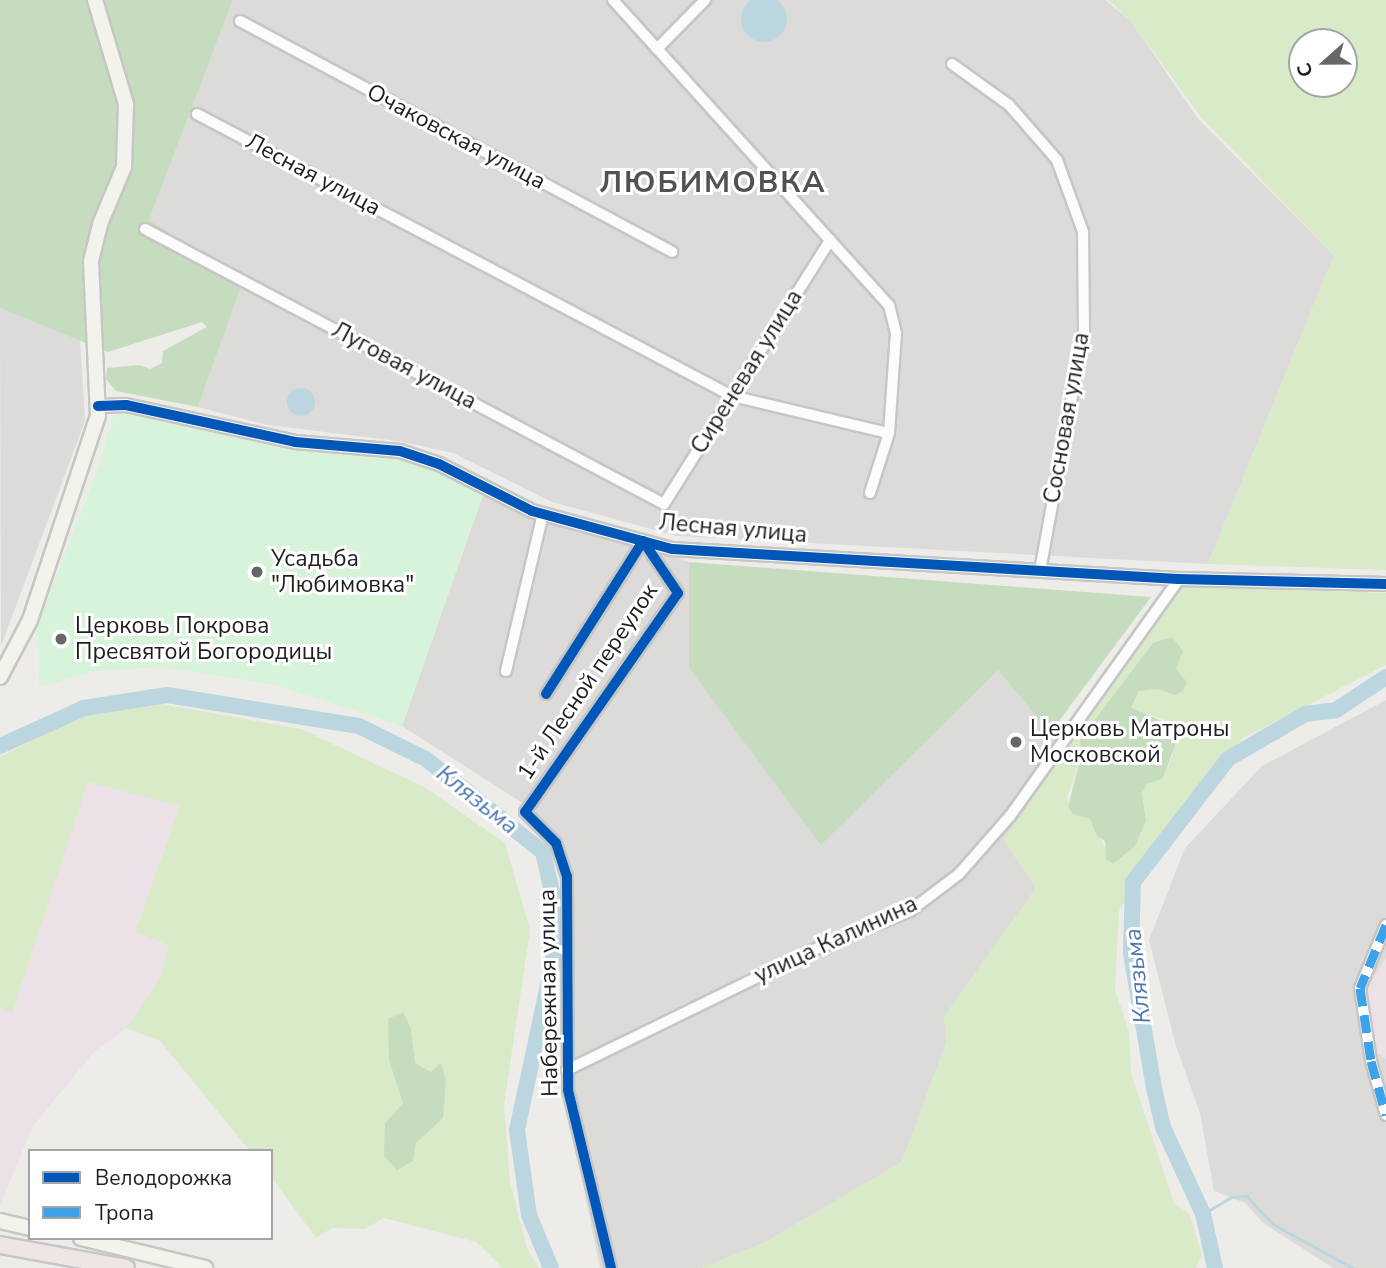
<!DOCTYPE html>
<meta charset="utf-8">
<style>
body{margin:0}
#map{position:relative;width:1386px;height:1268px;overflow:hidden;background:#eeece8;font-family:"Nunito Sans",sans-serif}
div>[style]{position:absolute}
.residential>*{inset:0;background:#dddbd9}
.industrial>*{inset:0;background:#ebe1e6}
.religious>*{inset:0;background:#dcdbd9}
.grass>*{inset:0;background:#d8eac8}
.forest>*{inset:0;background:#c6dcbe}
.park>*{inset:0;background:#d7f3d9}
.water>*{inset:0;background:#bcd6e0}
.round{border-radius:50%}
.stream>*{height:2.5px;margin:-1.25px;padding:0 1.25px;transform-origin:1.25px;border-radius:1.25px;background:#bcd6e0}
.river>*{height:16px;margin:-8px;padding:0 8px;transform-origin:8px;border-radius:8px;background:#bcd6e0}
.roads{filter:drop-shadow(2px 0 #c6c6c4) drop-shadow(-2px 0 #c6c6c4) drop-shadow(0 2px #c6c6c4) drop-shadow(0 -2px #c6c6c4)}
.minor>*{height:10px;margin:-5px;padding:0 5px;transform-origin:5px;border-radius:5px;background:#fcfcfc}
.tertiary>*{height:12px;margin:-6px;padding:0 6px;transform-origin:6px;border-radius:6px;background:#fcfcfc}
.secondary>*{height:14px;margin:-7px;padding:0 7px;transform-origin:7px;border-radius:7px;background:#f2f3eb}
.trunk>*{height:16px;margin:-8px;padding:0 8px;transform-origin:8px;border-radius:8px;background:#eee6e2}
.quiet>*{height:9px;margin-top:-4.5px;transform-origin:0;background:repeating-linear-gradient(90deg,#3da2ea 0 18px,transparent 0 27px)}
.cycleway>*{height:10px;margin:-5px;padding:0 5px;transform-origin:5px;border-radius:5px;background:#0057b8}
.dots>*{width:19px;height:19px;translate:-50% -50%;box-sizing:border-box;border:4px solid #fff;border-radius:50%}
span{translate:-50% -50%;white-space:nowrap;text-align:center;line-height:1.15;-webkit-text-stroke:6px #fff;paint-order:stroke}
.street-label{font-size:23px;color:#1f1f1f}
.poi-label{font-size:23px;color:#1f1f1f}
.left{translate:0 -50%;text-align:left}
.water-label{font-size:24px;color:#4d76ae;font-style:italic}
.district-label{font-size:30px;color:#525252;font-weight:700;letter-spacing:2px}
.legend{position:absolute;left:28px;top:1149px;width:245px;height:91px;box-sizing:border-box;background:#fff;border:2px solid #a5a5a5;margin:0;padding:9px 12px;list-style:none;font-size:21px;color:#1f1f1f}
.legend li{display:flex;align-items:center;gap:14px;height:35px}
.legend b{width:35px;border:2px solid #a5a5a5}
.north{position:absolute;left:1288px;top:28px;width:70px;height:70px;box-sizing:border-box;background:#fff;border:2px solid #a5a5a5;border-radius:50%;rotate:249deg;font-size:19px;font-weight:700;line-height:28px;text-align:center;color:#1f1f1f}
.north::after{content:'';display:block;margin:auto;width:24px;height:32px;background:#676765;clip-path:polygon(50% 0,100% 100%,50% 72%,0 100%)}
</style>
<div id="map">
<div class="residential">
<div style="clip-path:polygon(233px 0,1105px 0,1131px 21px,1199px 120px,1334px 255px,1208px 564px,677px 536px,552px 502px,453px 453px,398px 441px,268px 425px,198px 407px,243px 281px,149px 220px)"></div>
<div style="clip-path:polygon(0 308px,80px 339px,85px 421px,1px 646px)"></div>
<div style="clip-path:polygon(483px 495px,689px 562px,689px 668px,998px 670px,1066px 752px,1004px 840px,1036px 888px,945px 1016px,946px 1043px,902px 1162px,764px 1243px,702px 1268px,600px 1268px,561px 1076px,571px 873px,560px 839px,524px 804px,402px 726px)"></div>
<div style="clip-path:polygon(1386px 700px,1386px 1268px,1333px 1268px,1263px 1223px,1245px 1203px,1214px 1191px,1200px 1113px,1176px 1046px,1149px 940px,1185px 848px,1262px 766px)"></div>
</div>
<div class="industrial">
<div style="clip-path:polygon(88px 782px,180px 806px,135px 930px,168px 944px,160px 979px,126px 1028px,94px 1052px,33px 1126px,0 1205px,0 1007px,12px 1012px)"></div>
<div style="clip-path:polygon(1386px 958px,1386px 1059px,1377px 1053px,1367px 988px)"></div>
</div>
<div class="religious">
<div style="clip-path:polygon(1337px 762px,1375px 770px,1371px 789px,1330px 780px)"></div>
</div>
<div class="grass">
<div style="clip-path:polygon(evenodd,1108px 0,1386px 0,1386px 570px,1208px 564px,1334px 255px,1200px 116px,1131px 21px,1108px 0,1302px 42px,1344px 42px,1344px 84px,1302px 84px,1302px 42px)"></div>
<div style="clip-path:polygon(evenodd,1183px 586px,1386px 593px,1386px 665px,1243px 738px,1186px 800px,1119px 911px,1115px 989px,1129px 1032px,1131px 1073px,1174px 1203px,1189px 1213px,1202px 1255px,1196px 1268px,702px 1268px,764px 1243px,902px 1162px,946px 1043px,944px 1016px,1036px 888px,1003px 840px,1183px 586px,1162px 642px,1183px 690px,1175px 695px,1157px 689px,1138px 691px,1131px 707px,1164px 720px,1173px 754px,1163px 778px,1147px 784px,1142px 793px,1146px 821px,1135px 846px,1106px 850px,1090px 818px,1073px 814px,1067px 798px,1081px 756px,1080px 739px,1153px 643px,1162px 642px)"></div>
<div style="clip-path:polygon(evenodd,156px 703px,301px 729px,424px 787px,505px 843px,530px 930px,504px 1105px,510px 1182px,527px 1248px,539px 1268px,503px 1268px,476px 1242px,384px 1218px,365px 1229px,332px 1228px,316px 1238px,271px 1177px,271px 1151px,250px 1151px,160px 1041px,126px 1028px,160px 979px,168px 945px,135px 931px,180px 806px,88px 782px,12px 1013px,0 1007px,0 757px,88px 712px,156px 703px,411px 1028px,415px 1063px,431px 1072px,443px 1118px,416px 1143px,385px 1123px,403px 1103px,411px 1028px)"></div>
</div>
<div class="forest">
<div style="clip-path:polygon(0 0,233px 0,149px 220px,243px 281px,198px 407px,116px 391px,106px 379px,107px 368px,139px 365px,150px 369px,162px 363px,163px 351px,207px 327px,202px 322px,108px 352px,0 308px)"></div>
<div style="clip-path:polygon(689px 562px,1151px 597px,1050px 733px,998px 670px,821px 845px,689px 668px)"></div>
<div style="clip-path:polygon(1172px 637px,1183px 651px,1176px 669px,1187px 682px,1183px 691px,1175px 695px,1157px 689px,1139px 691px,1131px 707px,1172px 726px,1175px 745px,1163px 778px,1147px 784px,1142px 793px,1146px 821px,1135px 846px,1113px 864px,1106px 859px,1105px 841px,1097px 836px,1090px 819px,1073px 814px,1068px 807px,1081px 756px,1080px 739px,1153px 643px)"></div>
<div style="clip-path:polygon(403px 1012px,411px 1028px,415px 1063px,431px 1072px,441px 1063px,446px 1081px,443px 1118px,416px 1143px,413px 1161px,397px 1170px,384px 1156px,385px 1123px,403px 1103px,389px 1060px,388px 1019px)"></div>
</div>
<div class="park">
<div style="clip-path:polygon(126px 412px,281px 448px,403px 459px,435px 469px,483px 495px,402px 726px,276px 685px,161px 667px,96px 671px,39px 687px,38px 625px,100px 463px,112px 418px)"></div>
</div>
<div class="water">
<div class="round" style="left:741px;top:-4px;width:46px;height:46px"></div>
<div class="round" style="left:287px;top:388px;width:28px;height:28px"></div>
</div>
<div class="stream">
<div style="left:1203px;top:1214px;width:33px;rotate:-31deg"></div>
<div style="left:1231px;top:1197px;width:16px;rotate:-4deg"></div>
<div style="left:1247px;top:1196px;width:38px;rotate:47deg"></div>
<div style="left:1273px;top:1224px;width:91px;rotate:28.8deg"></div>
</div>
<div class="river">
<div style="left:0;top:746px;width:92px;rotate:-24.3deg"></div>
<div style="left:84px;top:708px;width:84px;rotate:-8.9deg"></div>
<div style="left:167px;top:695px;width:194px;rotate:9.2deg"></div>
<div style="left:359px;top:726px;width:75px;rotate:26.2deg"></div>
<div style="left:426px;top:759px;width:149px;rotate:38.5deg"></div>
<div style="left:543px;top:852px;width:58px;rotate:77.2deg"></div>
<div style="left:556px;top:909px;width:53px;rotate:93.2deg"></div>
<div style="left:553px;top:962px;width:172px;rotate:102.1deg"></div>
<div style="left:517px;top:1130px;width:86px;rotate:82deg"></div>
<div style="left:529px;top:1215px;width:57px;rotate:67.5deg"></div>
<div style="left:1215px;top:1268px;width:55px;rotate:-102.5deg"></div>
<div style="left:1203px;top:1214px;width:96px;rotate:-114.7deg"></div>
<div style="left:1163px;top:1127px;width:40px;rotate:-103deg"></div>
<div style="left:1154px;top:1088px;width:137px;rotate:-99.7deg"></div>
<div style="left:1131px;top:953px;width:71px;rotate:-88.4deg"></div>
<div style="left:1133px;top:882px;width:155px;rotate:-52.3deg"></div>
<div style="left:1228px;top:759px;width:89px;rotate:-30.3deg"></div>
<div style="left:1305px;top:714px;width:31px;rotate:-7deg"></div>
<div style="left:1336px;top:710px;width:60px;rotate:-33.4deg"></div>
</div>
<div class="roads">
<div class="minor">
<div style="left:613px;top:0;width:411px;rotate:47.9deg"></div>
<div style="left:889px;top:305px;width:29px;rotate:76deg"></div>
<div style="left:896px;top:333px;width:100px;rotate:94deg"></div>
<div style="left:889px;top:433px;width:63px;rotate:107.6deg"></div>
<div style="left:240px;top:21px;width:490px;rotate:28.1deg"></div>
<div style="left:657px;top:49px;width:69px;rotate:-45.6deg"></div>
<div style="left:952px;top:64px;width:70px;rotate:35.7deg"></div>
<div style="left:1009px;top:105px;width:73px;rotate:48.9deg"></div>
<div style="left:1057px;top:160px;width:77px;rotate:70.1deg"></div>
<div style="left:1083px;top:232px;width:99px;rotate:89.4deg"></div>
<div style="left:1084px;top:331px;width:243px;rotate:100.4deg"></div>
<div style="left:197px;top:114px;width:605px;rotate:27.79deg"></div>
<div style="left:732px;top:396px;width:161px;rotate:13.3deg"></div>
<div style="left:145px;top:229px;width:587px;rotate:27.92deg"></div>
<div style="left:664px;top:504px;width:312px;rotate:-57.8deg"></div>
<div style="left:506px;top:671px;width:162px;rotate:-76.8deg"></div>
<div style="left:546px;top:694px;width:181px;rotate:-57.6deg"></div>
<div style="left:643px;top:541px;width:63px;rotate:56.1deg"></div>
<div style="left:678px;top:593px;width:267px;rotate:124.9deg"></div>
<div style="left:525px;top:812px;width:44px;rotate:45deg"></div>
<div style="left:556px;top:843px;width:35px;rotate:72deg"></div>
<div style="left:567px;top:876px;width:214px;rotate:89.7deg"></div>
<div style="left:568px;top:1090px;width:183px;rotate:76.4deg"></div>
<div style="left:1386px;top:925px;width:68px;rotate:112.4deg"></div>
<div style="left:1360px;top:988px;width:74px;rotate:81.4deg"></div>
<div style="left:1371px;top:1061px;width:56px;rotate:74.5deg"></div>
<div style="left:567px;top:1070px;width:271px;rotate:-26deg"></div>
<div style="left:811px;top:951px;width:107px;rotate:-22deg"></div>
<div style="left:910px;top:911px;width:61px;rotate:-37.1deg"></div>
<div style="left:959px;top:874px;width:77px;rotate:-48.7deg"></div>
<div style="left:1010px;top:816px;width:291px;rotate:-54.5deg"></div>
</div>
<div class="tertiary">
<div style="left:98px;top:406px;width:28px;rotate:-2deg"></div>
<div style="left:126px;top:405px;width:173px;rotate:12.3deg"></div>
<div style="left:295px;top:442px;width:105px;rotate:4.9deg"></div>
<div style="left:400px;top:451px;width:41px;rotate:18.4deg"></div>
<div style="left:439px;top:464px;width:104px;rotate:26.8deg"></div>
<div style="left:532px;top:511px;width:145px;rotate:15.2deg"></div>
<div style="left:672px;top:549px;width:508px;rotate:3.39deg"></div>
<div style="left:1179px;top:579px;width:207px;rotate:1.4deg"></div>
</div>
<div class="secondary">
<div style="left:0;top:677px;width:64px;rotate:-62.2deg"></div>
<div style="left:30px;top:620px;width:215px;rotate:-71.6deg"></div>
<div style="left:98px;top:416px;width:155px;rotate:-92.6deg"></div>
<div style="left:91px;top:261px;width:38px;rotate:-76deg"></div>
<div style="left:100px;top:224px;width:62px;rotate:-67.2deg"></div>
<div style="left:124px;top:167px;width:63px;rotate:-88.2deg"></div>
<div style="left:126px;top:104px;width:109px;rotate:-106.6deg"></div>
<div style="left:0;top:1221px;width:31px;rotate:13deg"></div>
<div style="left:81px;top:1238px;width:128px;rotate:13.6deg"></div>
</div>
<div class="trunk">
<div style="left:0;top:1245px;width:128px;rotate:10.3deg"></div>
</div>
</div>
<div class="quiet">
<div style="left:1386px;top:925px;width:68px;rotate:112.4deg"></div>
<div style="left:1360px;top:988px;width:74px;rotate:81.4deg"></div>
<div style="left:1371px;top:1061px;width:56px;rotate:74.5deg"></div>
</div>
<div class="cycleway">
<div style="left:98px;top:406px;width:28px;rotate:-2deg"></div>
<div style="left:126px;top:405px;width:173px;rotate:12.3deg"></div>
<div style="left:295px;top:442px;width:105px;rotate:4.9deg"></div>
<div style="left:400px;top:451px;width:41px;rotate:18.4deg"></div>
<div style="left:439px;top:464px;width:104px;rotate:26.8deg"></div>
<div style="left:532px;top:511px;width:145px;rotate:15.2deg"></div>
<div style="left:672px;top:549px;width:508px;rotate:3.39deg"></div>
<div style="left:1179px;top:579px;width:207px;rotate:1.4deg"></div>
<div style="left:546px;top:694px;width:181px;rotate:-57.6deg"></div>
<div style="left:643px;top:541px;width:63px;rotate:56.1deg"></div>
<div style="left:678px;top:593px;width:267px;rotate:124.9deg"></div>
<div style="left:525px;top:812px;width:44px;rotate:45deg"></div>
<div style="left:556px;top:843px;width:35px;rotate:72deg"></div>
<div style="left:567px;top:876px;width:214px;rotate:89.7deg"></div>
<div style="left:568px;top:1090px;width:183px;rotate:76.4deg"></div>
</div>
<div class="dots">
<div style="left:257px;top:572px;background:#676765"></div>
<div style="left:61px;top:639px;background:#676765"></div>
<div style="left:1016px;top:742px;background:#676765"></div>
</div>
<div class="street-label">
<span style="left:456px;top:137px;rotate:28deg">Очаковская улица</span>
<span style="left:313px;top:175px;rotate:28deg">Лесная улица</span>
<span style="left:404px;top:366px;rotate:28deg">Луговая улица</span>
<span style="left:747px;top:372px;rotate:-58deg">Сиреневая улица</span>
<span style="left:1067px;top:418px;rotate:-80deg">Сосновая улица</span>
<span style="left:733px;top:529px;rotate:5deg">Лесная улица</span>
<span style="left:588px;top:682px;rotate:-56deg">1-й Лесной переулок</span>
<span style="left:836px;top:940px;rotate:-25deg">улица Калинина</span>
<span style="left:549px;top:993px;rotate:-91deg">Набережная улица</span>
</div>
<div class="poi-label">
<span class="left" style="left:271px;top:572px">Усадьба<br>"Любимовка"</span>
<span class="left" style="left:75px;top:639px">Церковь Покрова<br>Пресвятой Богородицы</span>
<span class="left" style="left:1030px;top:742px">Церковь Матроны<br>Московской</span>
</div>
<div class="water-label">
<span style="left:477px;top:800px;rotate:38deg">Клязьма</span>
<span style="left:1138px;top:976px;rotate:-96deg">Клязьма</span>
</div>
<div class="district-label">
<span style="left:713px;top:183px">ЛЮБИМОВКА</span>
</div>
<ul class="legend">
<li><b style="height:9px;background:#0057b8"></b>Велодорожка</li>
<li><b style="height:9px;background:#3da2ea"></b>Тропа</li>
</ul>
<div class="north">С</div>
</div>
